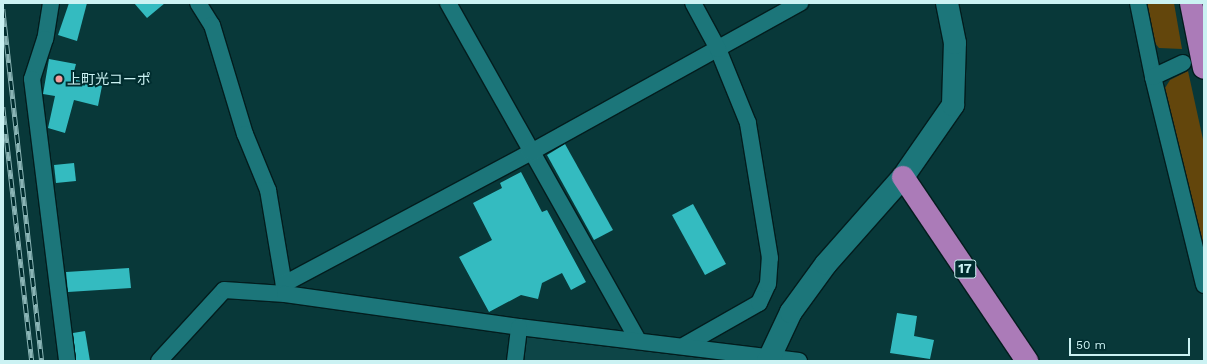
<!DOCTYPE html>
<meta charset="utf-8">
<style>
body{margin:0}
#map{position:relative;width:1207px;height:364px;overflow:hidden;background:#083839;font-family:"Work Sans","Noto Sans JP",sans-serif}
div>[style]{position:absolute}
.built>*{inset:0;background:#0d4547}
.green>*{inset:0;background:#63460c}
.building>*{inset:0;background:#34bbc0}
.roads{filter:drop-shadow(1px 0 #031d1e) drop-shadow(-1px 0 #031d1e) drop-shadow(0 1px #031d1e) drop-shadow(0 -1px #031d1e)}
.street>*{height:16px;margin:-8px;padding:0 8px;transform-origin:8px;border-radius:8px;background:#1c767a}
.secondary>*{height:22px;margin:-11px;padding:0 11px;transform-origin:11px;border-radius:11px;background:#1c767a}
.highway>*{height:22px;margin:-11px;padding:0 11px;transform-origin:11px;border-radius:11px;background:#ab7bb8}
.rail>*{height:4.5px;margin-top:-2.25px;transform-origin:0;background:repeating-linear-gradient(90deg,#002d2f 0 9px,#8bb5b6 0 18px);box-sizing:border-box;border-block:1px solid #8bb5b6}
.dots>*{width:11px;height:11px;translate:-50% -50%;box-sizing:border-box;border:2px solid #002d2f;border-radius:50%}
span{translate:-50% -50%;white-space:nowrap;text-align:center;line-height:1.15;-webkit-text-stroke:4px #002d2f;paint-order:stroke}
.shield-label span{padding:1px 3px;background:#002d2f;border:1px solid;border-radius:3px;-webkit-text-stroke-width:0}
.shield-label{font-size:13px;color:#cbf2f3;font-weight:700}
.poi-label{font-size:14px;color:#cbf2f3}
.left{translate:0 -50%;text-align:left}
.frame{position:absolute;inset:0;border:4px solid #cbf2f3;pointer-events:none}
.scale{position:absolute;left:1069px;top:338px;width:121px;height:18px;box-sizing:border-box;border:2px solid #cbf2f3;border-top:0;padding-left:5px;font-size:12px;line-height:14px;white-space:nowrap;color:#cbf2f3;-webkit-text-stroke:3px #002d2f;paint-order:stroke}
</style>
<div id="map">
<div class="built">
<div style="clip-path:polygon(519px 327px,799px 361px,515px 361px)"></div>
</div>
<div class="green">
<div style="clip-path:polygon(1145px 3px,1174px 3px,1182px 49px,1159px 48px,1154px 42px)"></div>
<div style="clip-path:polygon(1188px 71px,1204px 144px,1204px 260px,1165px 97px,1165px 88px,1170px 80px)"></div>
</div>
<div class="building">
<div style="clip-path:polygon(69px 3px,87px 3px,77px 41px,58px 35px)"></div>
<div style="clip-path:polygon(134px 3px,165px 3px,147px 18px)"></div>
<div style="clip-path:polygon(49px 59px,76px 64px,72px 79px,102px 86px,98px 106px,74px 100px,65px 133px,48px 128px,55px 96px,43px 94px)"></div>
<div style="clip-path:polygon(565px 144px,613px 230px,594px 240px,547px 155px)"></div>
<div style="clip-path:polygon(74px 163px,76px 181px,56px 183px,54px 165px)"></div>
<div style="clip-path:polygon(521px 172px,542px 212px,547px 210px,586px 282px,571px 290px,562px 273px,542px 283px,538px 299px,521px 295px,489px 312px,459px 257px,492px 240px,473px 203px,502px 188px,500px 183px)"></div>
<div style="clip-path:polygon(693px 204px,726px 264px,705px 275px,672px 215px)"></div>
<div style="clip-path:polygon(129px 268px,131px 288px,68px 292px,66px 272px)"></div>
<div style="clip-path:polygon(897px 313px,917px 316px,914px 336px,934px 340px,930px 359px,890px 353px)"></div>
<div style="clip-path:polygon(85px 331px,90px 361px,76px 361px,73px 333px)"></div>
</div>
<div class="roads">
<div class="street">
<div style="left:51px;top:3px;width:36px;rotate:99deg"></div>
<div style="left:45px;top:39px;width:42px;rotate:108deg"></div>
<div style="left:32px;top:79px;width:284px;rotate:82.9deg"></div>
<div style="left:198px;top:3px;width:26px;rotate:58deg"></div>
<div style="left:212px;top:25px;width:114px;rotate:73.2deg"></div>
<div style="left:245px;top:134px;width:61px;rotate:67.7deg"></div>
<div style="left:268px;top:190px;width:103px;rotate:80.5deg"></div>
<div style="left:448px;top:3px;width:387px;rotate:60.6deg"></div>
<div style="left:1138px;top:3px;width:76px;rotate:78.5deg"></div>
<div style="left:1153px;top:77px;width:214px;rotate:76.2deg"></div>
<div style="left:1153px;top:77px;width:33px;rotate:-25deg"></div>
<div style="left:284px;top:284px;width:280px;rotate:-28.1deg"></div>
<div style="left:531px;top:152px;width:308px;rotate:-29deg"></div>
<div style="left:685px;top:345px;width:85px;rotate:-29.6deg"></div>
<div style="left:759px;top:303px;width:21px;rotate:-65deg"></div>
<div style="left:768px;top:284px;width:26px;rotate:-86deg"></div>
<div style="left:770px;top:258px;width:137px;rotate:-99.3deg"></div>
<div style="left:748px;top:123px;width:80px;rotate:-112.1deg"></div>
<div style="left:718px;top:49px;width:52px;rotate:-118.5deg"></div>
<div style="left:159px;top:361px;width:96px;rotate:-47.5deg"></div>
<div style="left:224px;top:290px;width:61px;rotate:3.8deg"></div>
<div style="left:285px;top:294px;width:236px;rotate:8deg"></div>
<div style="left:519px;top:327px;width:282px;rotate:6.9deg"></div>
<div style="left:515px;top:361px;width:34px;rotate:-83deg"></div>
</div>
<div class="secondary">
<div style="left:768px;top:361px;width:54px;rotate:-64.9deg"></div>
<div style="left:791px;top:312px;width:59px;rotate:-53.9deg"></div>
<div style="left:826px;top:264px;width:116px;rotate:-48.5deg"></div>
<div style="left:903px;top:177px;width:88px;rotate:-55.2deg"></div>
<div style="left:953px;top:105px;width:62px;rotate:-88.2deg"></div>
<div style="left:955px;top:43px;width:41px;rotate:-101.3deg"></div>
</div>
<div class="highway">
<div style="left:1191px;top:3px;width:66px;rotate:78.7deg"></div>
<div style="left:903px;top:177px;width:222px;rotate:56deg"></div>
</div>
</div>
<div class="rail">
<div style="left:3px;top:9px;width:354px;rotate:83.7deg"></div>
<div style="left:3px;top:107px;width:256px;rotate:83.5deg"></div>
</div>
<div class="dots">
<div style="left:59px;top:79px;background:#f59b9c"></div>
</div>
<div class="shield-label">
<span style="left:965px;top:269px">17</span>
</div>
<div class="poi-label">
<span class="left" style="left:67px;top:79px">上町光コーポ</span>
</div>
<div class="frame"></div>
<div class="scale">50 m</div>
</div>
